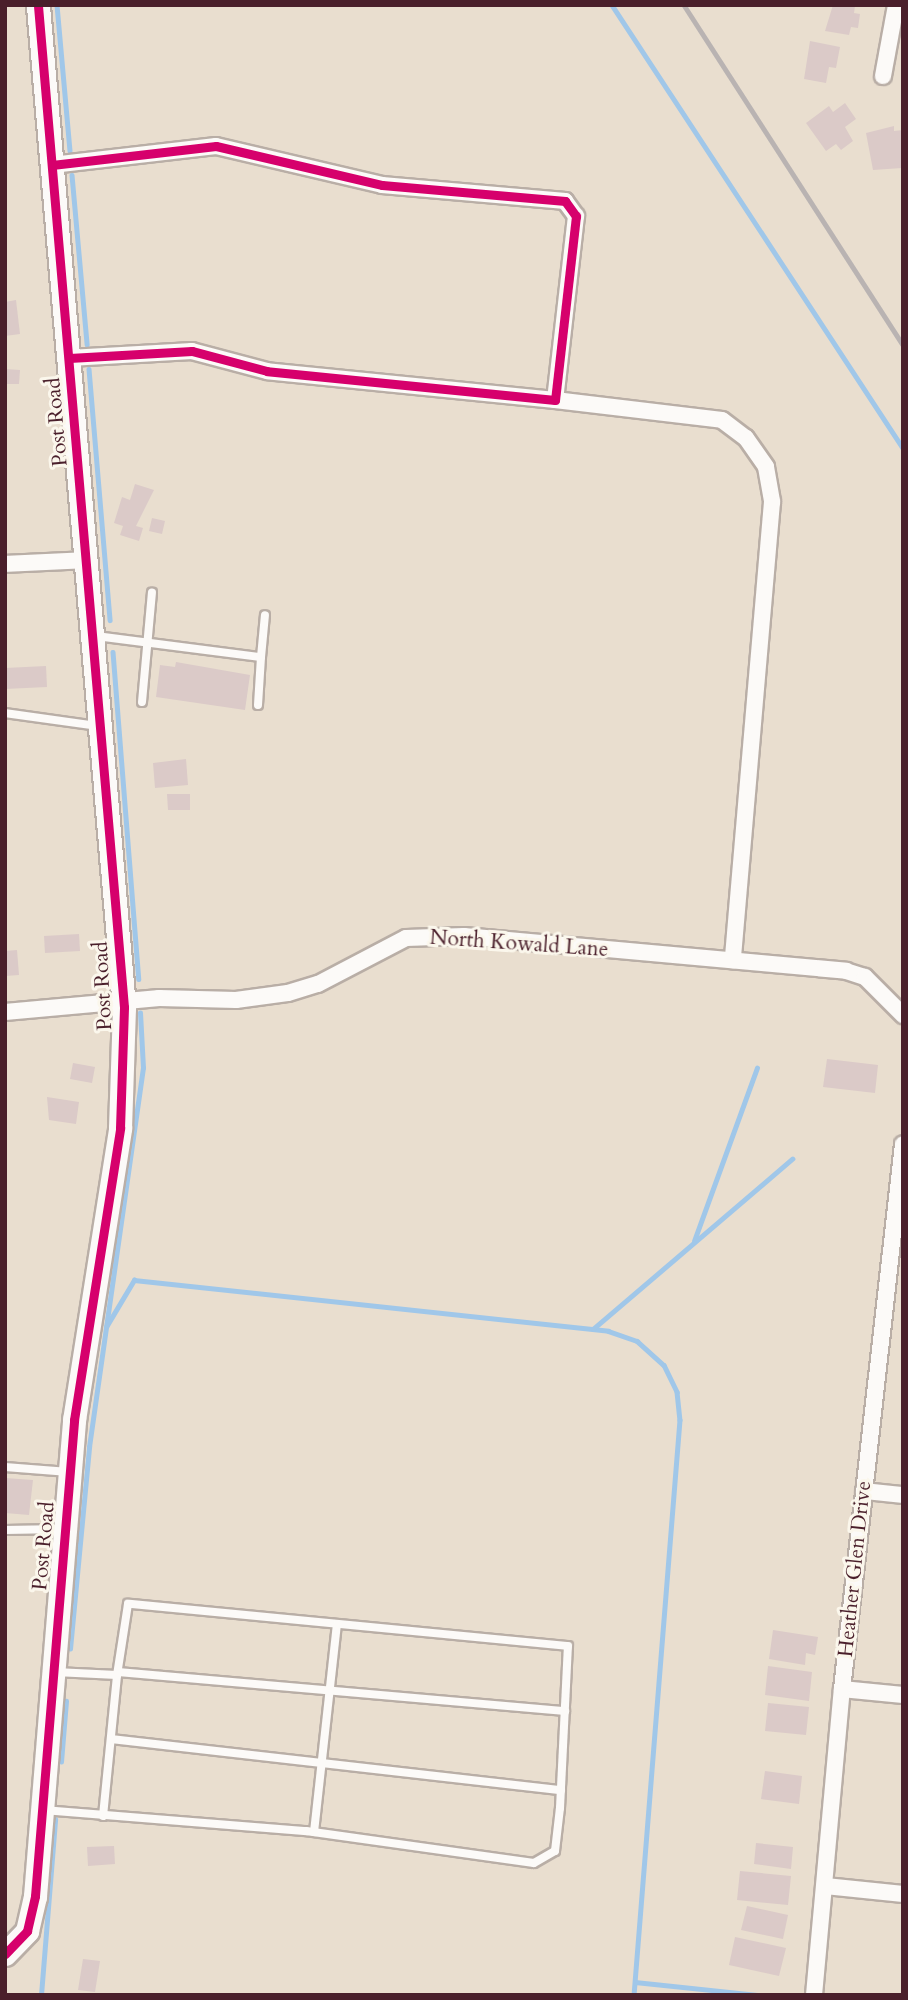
<!DOCTYPE html>
<style>
body{margin:0}
#map{position:relative;width:908px;height:2000px;overflow:hidden;background:#e9decf;font-family:Cardo,serif}
div>[style]{position:absolute}
.stream>*{height:4.5px;margin:-2.25px;padding:0 2.25px;transform-origin:2.25px;border-radius:2.25px;background:#a0c7e9}
.building>*{inset:0;background:#dbcac8}
.roads{filter:drop-shadow(2px 0 #b9aea6) drop-shadow(-2px 0 #b9aea6) drop-shadow(0 2px #b9aea6) drop-shadow(0 -2px #b9aea6)}
.lane>*{height:8px;margin:-4px;padding:0 4px;transform-origin:4px;border-radius:4px;background:#fcfaf8}
.street>*{height:16px;margin:-8px;padding:0 8px;transform-origin:8px;border-radius:8px;background:#fcfaf8}
.secondary>*{height:23px;margin:-11.5px;padding:0 11.5px;transform-origin:11.5px;border-radius:11.5px;background:#fcfaf8}
.rail>*{height:4.5px;margin:-2.25px;padding:0 2.25px;transform-origin:2.25px;border-radius:2.25px;background:#b9b3b2}
.cycleway>*{height:9px;margin:-4.5px;padding:0 4.5px;transform-origin:4.5px;border-radius:4.5px;background:#d6006c}
span{translate:-50% -50%;white-space:nowrap;text-align:center;line-height:1.15;-webkit-text-stroke:6px #fbf7ec;paint-order:stroke}
.street-label{font-size:21px;color:#4a1f2b}
.frame{position:absolute;inset:0;border:7px solid #4a1f2b;pointer-events:none}
</style>
<div id="map">
<div class="stream">
<div style="left:57px;top:5px;width:146px;rotate:84.9deg"></div>
<div style="left:612px;top:5px;width:530px;rotate:56.7deg"></div>
<div style="left:72px;top:175px;width:170px;rotate:84.9deg"></div>
<div style="left:89px;top:369px;width:252px;rotate:85.2deg"></div>
<div style="left:113px;top:652px;width:328px;rotate:85.5deg"></div>
<div style="left:694px;top:1241px;width:184px;rotate:-70deg"></div>
<div style="left:106px;top:1327px;width:55px;rotate:-59.2deg"></div>
<div style="left:134px;top:1280px;width:477px;rotate:6.1deg"></div>
<div style="left:608px;top:1331px;width:31px;rotate:19deg"></div>
<div style="left:637px;top:1341px;width:36px;rotate:42deg"></div>
<div style="left:664px;top:1365px;width:30px;rotate:64deg"></div>
<div style="left:677px;top:1392px;width:28px;rotate:84deg"></div>
<div style="left:680px;top:1420px;width:577px;rotate:94.57deg"></div>
<div style="left:593px;top:1329px;width:262px;rotate:-40.5deg"></div>
<div style="left:70px;top:1649px;width:203px;rotate:-84.6deg"></div>
<div style="left:89px;top:1447px;width:383px;rotate:-81.9deg"></div>
<div style="left:143px;top:1068px;width:55px;rotate:-93.1deg"></div>
<div style="left:61px;top:1762px;width:61px;rotate:-85.3deg"></div>
<div style="left:635px;top:1982px;width:125px;rotate:6deg"></div>
<div style="left:41px;top:1995px;width:176px;rotate:-85.4deg"></div>
</div>
<div class="building">
<div style="clip-path:polygon(833px 5px,855px 6px,854px 13px,860px 14px,858px 28px,851px 27px,849px 35px,825px 31px)"></div>
<div style="clip-path:polygon(810px 41px,840px 47px,836px 68px,829px 67px,826px 83px,804px 79px)"></div>
<div style="clip-path:polygon(845px 103px,856px 119px,845px 127px,853px 141px,841px 150px,836px 144px,826px 151px,806px 123px,829px 106px,833px 112px)"></div>
<div style="clip-path:polygon(894px 126px,894px 131px,903px 130px,902px 168px,873px 170px,866px 133px)"></div>
<div style="clip-path:polygon(16px 300px,20px 334px,5px 336px,5px 302px)"></div>
<div style="clip-path:polygon(5px 369px,20px 370px,19px 384px,5px 384px)"></div>
<div style="clip-path:polygon(135px 484px,154px 490px,136px 526px,143px 528px,139px 541px,120px 535px,123px 526px,114px 523px,122px 497px,130px 500px)"></div>
<div style="clip-path:polygon(152px 518px,165px 521px,162px 534px,149px 531px)"></div>
<div style="clip-path:polygon(176px 662px,250px 675px,245px 710px,156px 697px,160px 665px,175px 667px)"></div>
<div style="clip-path:polygon(46px 666px,47px 687px,5px 689px,5px 668px)"></div>
<div style="clip-path:polygon(186px 759px,188px 785px,155px 788px,153px 763px)"></div>
<div style="clip-path:polygon(167px 794px,190px 794px,190px 810px,168px 810px)"></div>
<div style="clip-path:polygon(79px 934px,80px 951px,45px 953px,44px 936px)"></div>
<div style="clip-path:polygon(17px 950px,19px 975px,5px 976px,5px 951px)"></div>
<div style="clip-path:polygon(827px 1059px,878px 1065px,875px 1093px,823px 1087px)"></div>
<div style="clip-path:polygon(73px 1063px,95px 1067px,92px 1083px,70px 1079px)"></div>
<div style="clip-path:polygon(47px 1097px,79px 1102px,76px 1124px,49px 1120px)"></div>
<div style="clip-path:polygon(5px 1478px,33px 1480px,29px 1515px,5px 1513px)"></div>
<div style="clip-path:polygon(773px 1630px,818px 1637px,815px 1655px,806px 1653px,805px 1665px,769px 1659px)"></div>
<div style="clip-path:polygon(768px 1666px,812px 1672px,809px 1701px,765px 1695px)"></div>
<div style="clip-path:polygon(768px 1703px,809px 1707px,806px 1735px,765px 1731px)"></div>
<div style="clip-path:polygon(765px 1771px,802px 1776px,799px 1804px,761px 1799px)"></div>
<div style="clip-path:polygon(756px 1843px,793px 1847px,791px 1869px,754px 1864px)"></div>
<div style="clip-path:polygon(114px 1846px,115px 1864px,88px 1866px,87px 1847px)"></div>
<div style="clip-path:polygon(740px 1871px,791px 1876px,788px 1905px,737px 1900px)"></div>
<div style="clip-path:polygon(747px 1906px,788px 1915px,783px 1939px,741px 1930px)"></div>
<div style="clip-path:polygon(735px 1937px,786px 1948px,779px 1976px,729px 1965px)"></div>
<div style="clip-path:polygon(83px 1959px,100px 1961px,95px 1992px,78px 1990px)"></div>
</div>
<div class="roads">
<div class="lane">
<div style="left:96px;top:636px;width:166px;rotate:7.3deg"></div>
<div style="left:261px;top:657px;width:48px;rotate:93.6deg"></div>
<div style="left:261px;top:657px;width:42px;rotate:-84.6deg"></div>
<div style="left:142px;top:702px;width:110px;rotate:-84.8deg"></div>
<div style="left:5px;top:713px;width:94px;rotate:8deg"></div>
<div style="left:5px;top:1467px;width:64px;rotate:4.5deg"></div>
<div style="left:5px;top:1530px;width:57px;rotate:-1deg"></div>
<div style="left:118px;top:1672px;width:449px;rotate:5deg"></div>
<div style="left:111px;top:1739px;width:453px;rotate:6.5deg"></div>
<div style="left:44px;top:1810px;width:263px;rotate:4.6deg"></div>
<div style="left:306px;top:1831px;width:230px;rotate:8deg"></div>
<div style="left:534px;top:1863px;width:24px;rotate:-30deg"></div>
<div style="left:555px;top:1851px;width:43px;rotate:-83.4deg"></div>
<div style="left:560px;top:1808px;width:162px;rotate:-87.2deg"></div>
<div style="left:568px;top:1646px;width:442px;rotate:-174.5deg"></div>
<div style="left:128px;top:1604px;width:72px;rotate:98.8deg"></div>
<div style="left:117px;top:1675px;width:62px;rotate:-177.2deg"></div>
<div style="left:103px;top:1816px;width:142px;rotate:-84.3deg"></div>
<div style="left:314px;top:1832px;width:209px;rotate:-83.7deg"></div>
</div>
<div class="street">
<div style="left:883px;top:76px;width:72px;rotate:-79.6deg"></div>
<div style="left:52px;top:165px;width:165px;rotate:-6.6deg"></div>
<div style="left:216px;top:146px;width:171px;rotate:13.2deg"></div>
<div style="left:382px;top:185px;width:184px;rotate:5deg"></div>
<div style="left:565px;top:201px;width:19px;rotate:54deg"></div>
<div style="left:576px;top:216px;width:185px;rotate:96.5deg"></div>
<div style="left:555px;top:400px;width:289px;rotate:-174.3deg"></div>
<div style="left:267px;top:371px;width:78px;rotate:-165.1deg"></div>
<div style="left:192px;top:351px;width:123px;rotate:176.7deg"></div>
<div style="left:555px;top:400px;width:168px;rotate:6.8deg"></div>
<div style="left:722px;top:420px;width:30px;rotate:37deg"></div>
<div style="left:746px;top:438px;width:35px;rotate:55deg"></div>
<div style="left:766px;top:467px;width:36px;rotate:80deg"></div>
<div style="left:772px;top:502px;width:460px;rotate:94.9deg"></div>
<div style="left:5px;top:564px;width:81px;rotate:-2.8deg"></div>
<div style="left:5px;top:1012px;width:155px;rotate:-5.2deg"></div>
<div style="left:159px;top:998px;width:77px;rotate:1.5deg"></div>
<div style="left:236px;top:1000px;width:52px;rotate:-7.7deg"></div>
<div style="left:288px;top:993px;width:31px;rotate:-17deg"></div>
<div style="left:318px;top:984px;width:99px;rotate:-27.6deg"></div>
<div style="left:406px;top:938px;width:58px;rotate:-2deg"></div>
<div style="left:464px;top:936px;width:384px;rotate:5.2deg"></div>
<div style="left:846px;top:971px;width:20px;rotate:18deg"></div>
<div style="left:865px;top:977px;width:54px;rotate:45deg"></div>
<div style="left:864px;top:1491px;width:39px;rotate:6deg"></div>
<div style="left:842px;top:1689px;width:61px;rotate:5.6deg"></div>
<div style="left:826px;top:1886px;width:77px;rotate:5.9deg"></div>
<div style="left:814px;top:1995px;width:307px;rotate:-84.8deg"></div>
<div style="left:842px;top:1689px;width:548px;rotate:-83.61deg"></div>
</div>
<div class="secondary">
<div style="left:5px;top:1954px;width:32px;rotate:-46deg"></div>
<div style="left:27px;top:1931px;width:36px;rotate:-77deg"></div>
<div style="left:35px;top:1896px;width:478px;rotate:-85.3deg"></div>
<div style="left:74px;top:1420px;width:296px;rotate:-81deg"></div>
<div style="left:120px;top:1128px;width:121px;rotate:-88.1deg"></div>
<div style="left:124px;top:1007px;width:1006px;rotate:-94.91deg"></div>
</div>
</div>
<div class="rail">
<div style="left:684px;top:5px;width:404px;rotate:57.2deg"></div>
</div>
<div class="cycleway">
<div style="left:52px;top:165px;width:165px;rotate:-6.6deg"></div>
<div style="left:216px;top:146px;width:171px;rotate:13.2deg"></div>
<div style="left:382px;top:185px;width:184px;rotate:5deg"></div>
<div style="left:565px;top:201px;width:19px;rotate:54deg"></div>
<div style="left:576px;top:216px;width:185px;rotate:96.5deg"></div>
<div style="left:555px;top:400px;width:289px;rotate:-174.3deg"></div>
<div style="left:267px;top:371px;width:78px;rotate:-165.1deg"></div>
<div style="left:192px;top:351px;width:123px;rotate:176.7deg"></div>
<div style="left:5px;top:1954px;width:32px;rotate:-46deg"></div>
<div style="left:27px;top:1931px;width:36px;rotate:-77deg"></div>
<div style="left:35px;top:1896px;width:478px;rotate:-85.3deg"></div>
<div style="left:74px;top:1420px;width:296px;rotate:-81deg"></div>
<div style="left:120px;top:1128px;width:121px;rotate:-88.1deg"></div>
<div style="left:124px;top:1007px;width:1006px;rotate:-94.91deg"></div>
</div>
<div class="street-label">
<span style="left:57px;top:422px;rotate:-95deg">Post Road</span>
<span style="left:519px;top:944px;rotate:4deg">North Kowald Lane</span>
<span style="left:103px;top:986px;rotate:-93deg">Post Road</span>
<span style="left:44px;top:1546px;rotate:-85deg">Post Road</span>
<span style="left:855px;top:1569px;rotate:-84deg">Heather Glen Drive</span>
</div>
<div class="frame"></div>
</div>
